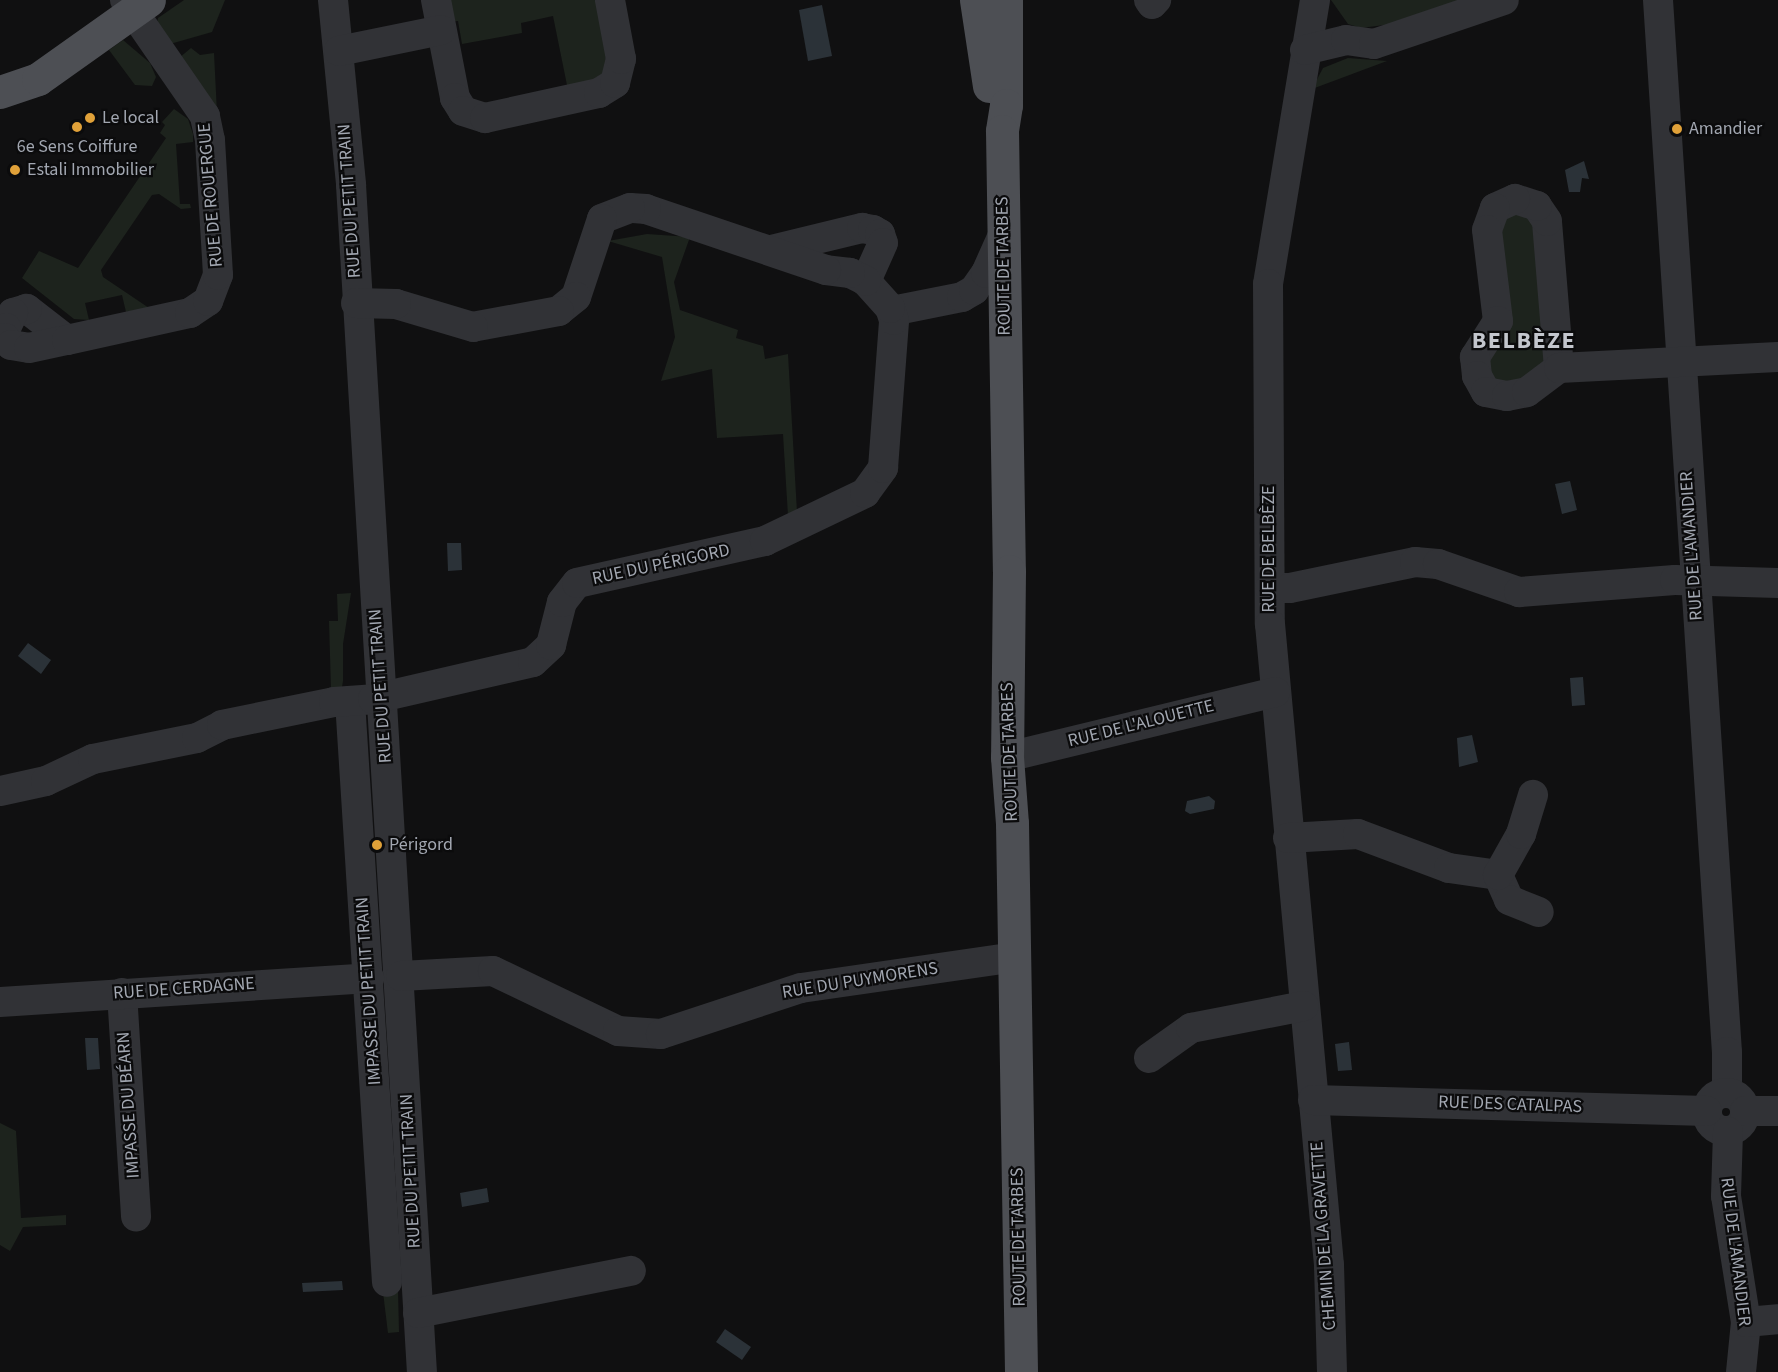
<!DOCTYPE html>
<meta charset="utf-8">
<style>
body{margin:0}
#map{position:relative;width:1778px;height:1372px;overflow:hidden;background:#101011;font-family:"Source Sans 3",sans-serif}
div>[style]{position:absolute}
.green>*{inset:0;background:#1d231d}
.water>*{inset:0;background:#2b3238}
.minor>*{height:30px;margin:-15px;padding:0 15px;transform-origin:15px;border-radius:15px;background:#313236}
.minor>.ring{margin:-15px;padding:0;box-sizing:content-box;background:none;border:30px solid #313236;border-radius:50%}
.major>*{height:33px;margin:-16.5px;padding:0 16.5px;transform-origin:16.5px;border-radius:16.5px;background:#4d4f54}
.dots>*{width:16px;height:16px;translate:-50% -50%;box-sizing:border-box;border:3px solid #0b0b0c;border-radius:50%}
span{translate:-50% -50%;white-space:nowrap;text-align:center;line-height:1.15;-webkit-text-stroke:4.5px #0b0b0c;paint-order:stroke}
.poi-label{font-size:18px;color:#a2a7b1}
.left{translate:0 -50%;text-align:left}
.street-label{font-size:18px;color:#a2a7b1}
.district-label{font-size:24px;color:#c3c6cd;font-weight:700;letter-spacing:1.5px}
</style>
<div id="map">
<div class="green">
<div style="clip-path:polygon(184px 0,225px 0,212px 32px,170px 44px,157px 24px,158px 18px)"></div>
<div style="clip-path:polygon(446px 0,602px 0,612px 51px,606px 74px,568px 90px,553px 16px,521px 23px,522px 33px,462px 44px,458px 21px,449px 22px)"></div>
<div style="clip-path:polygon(1331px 0,1461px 0,1392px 24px,1361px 28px,1348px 24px)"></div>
<div style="clip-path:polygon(123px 40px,150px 63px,156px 77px,152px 86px,135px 85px,109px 50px)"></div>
<div style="clip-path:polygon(191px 48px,200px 55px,214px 53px,217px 113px,179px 58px)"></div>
<div style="clip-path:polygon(1348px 58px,1387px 61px,1312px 89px,1323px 68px)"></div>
<div style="clip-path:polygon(174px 109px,188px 119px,193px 134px,193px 142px,176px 144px,180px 204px,190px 204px,191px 208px,181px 209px,159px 194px,152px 195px,101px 270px,103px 277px,149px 308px,126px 312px,122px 295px,85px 303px,89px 320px,74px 319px,22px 278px,39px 251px,78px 268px,166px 138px,160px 133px,165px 125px,162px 122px)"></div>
<div style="clip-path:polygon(1532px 212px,1549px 360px,1520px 386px,1492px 378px,1488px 364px,1500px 234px,1508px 214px)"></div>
<div style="clip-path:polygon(647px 234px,690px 237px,674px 282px,680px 310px,738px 330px,736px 338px,763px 346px,765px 359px,788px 354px,797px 512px,788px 516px,783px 434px,717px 438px,712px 369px,661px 381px,675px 337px,662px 257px,608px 241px)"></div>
<div style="clip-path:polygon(351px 593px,343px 644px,343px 681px,342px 687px,331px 690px,329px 621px,338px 621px,337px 594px)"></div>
<div style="clip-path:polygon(0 1123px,16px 1131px,21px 1218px,66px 1215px,66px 1225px,23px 1227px,10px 1251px,0 1245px)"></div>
<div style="clip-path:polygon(398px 1291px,399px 1332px,388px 1333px,383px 1292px)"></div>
</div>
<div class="water">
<div style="clip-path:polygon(822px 5px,832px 56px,808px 61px,799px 10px)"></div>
<div style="clip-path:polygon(1584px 161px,1589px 179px,1582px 178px,1580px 192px,1569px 192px,1565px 170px)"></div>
<div style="clip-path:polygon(1570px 481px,1577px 510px,1562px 514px,1555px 484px)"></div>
<div style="clip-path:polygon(447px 543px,461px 543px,462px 570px,448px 571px)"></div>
<div style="clip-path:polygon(28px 643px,51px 660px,41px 674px,18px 656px)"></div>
<div style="clip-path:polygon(1583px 677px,1585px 705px,1572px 706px,1570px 678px)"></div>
<div style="clip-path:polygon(1472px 735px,1478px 762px,1459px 767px,1457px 738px)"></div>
<div style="clip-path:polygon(1209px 796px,1215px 801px,1214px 809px,1190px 814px,1185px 811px,1187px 801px)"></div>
<div style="clip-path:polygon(85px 1038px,98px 1038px,100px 1069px,87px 1070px)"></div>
<div style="clip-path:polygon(1349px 1042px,1352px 1070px,1338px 1071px,1335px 1044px)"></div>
<div style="clip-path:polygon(487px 1188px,489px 1202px,462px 1207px,460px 1193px)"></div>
<div style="clip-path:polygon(342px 1281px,343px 1290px,303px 1292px,302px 1283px)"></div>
<div style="clip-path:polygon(725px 1329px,751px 1347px,742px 1360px,716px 1342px)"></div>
</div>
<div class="minor">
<div style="left:333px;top:0;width:186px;rotate:84.4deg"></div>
<div style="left:351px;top:185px;width:1189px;rotate:86.58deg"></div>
<div style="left:436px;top:0;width:100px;rotate:79deg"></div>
<div style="left:455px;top:98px;width:15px;rotate:58deg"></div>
<div style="left:463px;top:111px;width:23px;rotate:18deg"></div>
<div style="left:485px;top:118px;width:117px;rotate:-12.4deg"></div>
<div style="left:599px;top:93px;width:19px;rotate:-32deg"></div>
<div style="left:615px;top:83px;width:25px;rotate:-76deg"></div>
<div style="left:621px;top:59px;width:60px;rotate:-100.6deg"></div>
<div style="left:1149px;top:0;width:5px;rotate:53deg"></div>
<div style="left:1152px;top:4px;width:6px;rotate:-45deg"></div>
<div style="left:1315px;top:0;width:288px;rotate:99.4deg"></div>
<div style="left:1268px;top:284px;width:340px;rotate:89.7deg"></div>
<div style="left:1270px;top:624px;width:644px;rotate:84.74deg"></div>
<div style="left:1329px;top:1265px;width:107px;rotate:88.4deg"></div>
<div style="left:1658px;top:0;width:1054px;rotate:86.25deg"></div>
<div style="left:1727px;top:1052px;width:41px;rotate:90deg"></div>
<div style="left:1305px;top:50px;width:42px;rotate:-13.7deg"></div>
<div style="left:1346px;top:40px;width:28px;rotate:8deg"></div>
<div style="left:1374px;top:44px;width:137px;rotate:-18.7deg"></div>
<div style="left:339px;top:51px;width:104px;rotate:-11.6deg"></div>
<div style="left:771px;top:250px;width:94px;rotate:-13.6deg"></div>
<div style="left:862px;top:228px;width:11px;rotate:10deg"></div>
<div style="left:873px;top:230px;width:8px;rotate:30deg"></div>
<div style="left:880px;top:234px;width:9px;rotate:72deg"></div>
<div style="left:883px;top:243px;width:42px;rotate:114.1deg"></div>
<div style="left:892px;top:311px;width:71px;rotate:-11.3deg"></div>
<div style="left:962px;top:297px;width:14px;rotate:-30deg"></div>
<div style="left:974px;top:290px;width:21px;rotate:-55deg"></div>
<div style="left:986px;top:273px;width:42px;rotate:-65.9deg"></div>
<div style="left:67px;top:340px;width:51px;rotate:-142.2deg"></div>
<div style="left:27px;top:309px;width:15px;rotate:164deg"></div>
<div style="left:13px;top:313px;width:17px;rotate:115deg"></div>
<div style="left:6px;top:328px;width:10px;rotate:96deg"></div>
<div style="left:5px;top:338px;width:9px;rotate:49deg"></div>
<div style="left:11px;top:345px;width:18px;rotate:9deg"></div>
<div style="left:29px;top:348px;width:39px;rotate:-12deg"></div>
<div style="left:67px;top:340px;width:126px;rotate:-12.4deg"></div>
<div style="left:190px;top:313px;width:22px;rotate:-34deg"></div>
<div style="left:208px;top:301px;width:28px;rotate:-69deg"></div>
<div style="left:218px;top:275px;width:135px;rotate:-93.4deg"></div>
<div style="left:210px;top:140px;width:25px;rotate:-102deg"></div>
<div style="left:205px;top:116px;width:141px;rotate:-124.6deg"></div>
<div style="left:1559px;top:368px;width:147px;rotate:-94.7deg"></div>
<div style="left:1547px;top:221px;width:18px;rotate:-124deg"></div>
<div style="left:1537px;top:206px;width:23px;rotate:-162deg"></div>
<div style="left:1515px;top:199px;width:22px;rotate:156deg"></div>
<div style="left:1495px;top:208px;width:23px;rotate:110deg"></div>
<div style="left:1487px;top:230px;width:92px;rotate:83.1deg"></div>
<div style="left:1498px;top:321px;width:43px;rotate:122.6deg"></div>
<div style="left:1475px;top:357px;width:19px;rotate:84deg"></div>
<div style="left:1477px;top:376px;width:18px;rotate:61deg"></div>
<div style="left:1486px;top:392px;width:21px;rotate:11deg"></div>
<div style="left:1507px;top:396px;width:20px;rotate:-11deg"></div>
<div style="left:1527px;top:392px;width:40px;rotate:-37deg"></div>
<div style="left:1559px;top:368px;width:219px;rotate:-2.9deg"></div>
<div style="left:1270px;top:588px;width:20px"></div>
<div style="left:1290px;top:588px;width:128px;rotate:-11.7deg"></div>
<div style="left:1415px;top:562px;width:23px;rotate:5deg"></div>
<div style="left:1438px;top:564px;width:86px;rotate:19.1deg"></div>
<div style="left:1519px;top:592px;width:156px;rotate:-4.4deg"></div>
<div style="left:1675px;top:580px;width:103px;rotate:1.7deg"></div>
<div style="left:350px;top:701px;width:582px;rotate:86.36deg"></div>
<div style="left:1007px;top:757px;width:276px;rotate:-13.6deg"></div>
<div style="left:0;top:791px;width:47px;rotate:-12.3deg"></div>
<div style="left:46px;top:781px;width:52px;rotate:-25.1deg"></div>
<div style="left:93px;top:759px;width:106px;rotate:-11.4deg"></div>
<div style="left:197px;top:738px;width:28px;rotate:-27deg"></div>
<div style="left:222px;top:725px;width:114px;rotate:-11.6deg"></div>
<div style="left:334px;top:702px;width:39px;rotate:-4deg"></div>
<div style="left:373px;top:699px;width:164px;rotate:-13deg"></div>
<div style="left:533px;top:662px;width:25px;rotate:-43deg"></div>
<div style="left:551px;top:645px;width:44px;rotate:-75.7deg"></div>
<div style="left:562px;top:602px;width:24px;rotate:-52deg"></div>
<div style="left:577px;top:583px;width:193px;rotate:-12.6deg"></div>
<div style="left:765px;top:541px;width:111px;rotate:-25.6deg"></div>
<div style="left:865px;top:493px;width:31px;rotate:-54deg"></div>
<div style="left:883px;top:468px;width:148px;rotate:-85.7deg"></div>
<div style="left:894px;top:320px;width:13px;rotate:-108deg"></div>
<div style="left:890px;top:308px;width:36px;rotate:-132deg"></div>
<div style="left:866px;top:281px;width:18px;rotate:-153deg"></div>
<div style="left:850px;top:273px;width:24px;rotate:-173deg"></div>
<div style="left:826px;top:270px;width:190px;rotate:-161.3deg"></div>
<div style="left:646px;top:209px;width:16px;rotate:-176deg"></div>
<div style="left:630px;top:208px;width:30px;rotate:159deg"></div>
<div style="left:602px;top:219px;width:82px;rotate:108.4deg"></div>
<div style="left:576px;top:297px;width:22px;rotate:141deg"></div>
<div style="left:559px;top:311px;width:87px;rotate:169.5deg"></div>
<div style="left:473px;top:327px;width:80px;rotate:-163.4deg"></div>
<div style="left:396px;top:304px;width:40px;rotate:-178.6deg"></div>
<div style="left:1288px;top:838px;width:70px;rotate:-3.3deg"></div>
<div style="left:1358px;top:834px;width:97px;rotate:20.5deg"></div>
<div style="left:1449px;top:868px;width:49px;rotate:8.1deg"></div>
<div style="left:1498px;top:875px;width:27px;rotate:66deg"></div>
<div style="left:1509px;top:900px;width:32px;rotate:22deg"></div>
<div style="left:1498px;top:875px;width:47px;rotate:-60.7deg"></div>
<div style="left:1521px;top:834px;width:41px;rotate:-72.9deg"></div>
<div style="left:401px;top:976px;width:92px;rotate:-3.1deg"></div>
<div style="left:493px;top:971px;width:139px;rotate:25.6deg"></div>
<div style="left:618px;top:1031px;width:43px;rotate:4deg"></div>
<div style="left:661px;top:1034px;width:147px;rotate:-18.2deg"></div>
<div style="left:801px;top:988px;width:216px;rotate:-8.2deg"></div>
<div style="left:122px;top:993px;width:224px;rotate:86.4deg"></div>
<div style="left:0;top:1002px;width:370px;rotate:-3.7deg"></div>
<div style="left:1149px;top:1058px;width:52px;rotate:-35.5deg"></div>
<div style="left:1191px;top:1028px;width:115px;rotate:-11deg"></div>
<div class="ring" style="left:1707px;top:1093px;width:8px;height:8px"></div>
<div style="left:1313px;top:1100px;width:394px;rotate:1.6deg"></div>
<div style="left:1745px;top:1111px;width:33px"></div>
<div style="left:1728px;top:1132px;width:64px;rotate:91.8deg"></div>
<div style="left:1726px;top:1196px;width:128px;rotate:81deg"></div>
<div style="left:1746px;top:1322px;width:50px;rotate:95.7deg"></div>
<div style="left:418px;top:1313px;width:217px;rotate:-11.2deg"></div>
<div style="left:1746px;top:1322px;width:32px;rotate:-5deg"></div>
</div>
<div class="major">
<div style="left:976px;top:0;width:87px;rotate:81.4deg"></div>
<div style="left:1006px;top:0;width:105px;rotate:90deg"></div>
<div style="left:1006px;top:105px;width:26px;rotate:99deg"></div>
<div style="left:1002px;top:131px;width:440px;rotate:89.1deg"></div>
<div style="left:1009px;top:571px;width:186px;rotate:90.6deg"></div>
<div style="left:1007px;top:757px;width:66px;rotate:85.7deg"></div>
<div style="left:1012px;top:823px;width:549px;rotate:89.06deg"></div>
<div style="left:0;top:92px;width:40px;rotate:-18.9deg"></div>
<div style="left:38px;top:79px;width:136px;rotate:-35.4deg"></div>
</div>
<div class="dots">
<div style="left:90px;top:118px;background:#e0a139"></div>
<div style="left:77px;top:127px;background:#e0a139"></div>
<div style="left:1677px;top:129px;background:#e0a139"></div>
<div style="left:15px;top:170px;background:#e0a139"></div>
<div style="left:377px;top:845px;background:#e0a139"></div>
</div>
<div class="poi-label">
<span class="left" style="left:102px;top:118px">Le local</span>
<span class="left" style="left:1689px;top:129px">Amandier</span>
<span style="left:77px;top:147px">6e Sens Coiffure</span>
<span class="left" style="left:27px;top:170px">Estali Immobilier</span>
<span class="left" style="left:389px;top:845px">Périgord</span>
</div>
<div class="street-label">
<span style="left:211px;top:195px;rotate:-95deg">RUE DE ROUERGUE</span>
<span style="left:350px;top:201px;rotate:-94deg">RUE DU PETIT TRAIN</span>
<span style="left:1004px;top:266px;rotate:-91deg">ROUTE DE TARBES</span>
<span style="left:1692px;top:546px;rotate:-94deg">RUE DE L'AMANDIER</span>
<span style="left:1269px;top:549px;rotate:-90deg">RUE DE BELBÈZE</span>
<span style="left:661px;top:565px;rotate:-12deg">RUE DU PÉRIGORD</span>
<span style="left:381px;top:686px;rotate:-94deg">RUE DU PETIT TRAIN</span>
<span style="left:1141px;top:724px;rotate:-14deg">RUE DE L'ALOUETTE</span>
<span style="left:1010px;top:752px;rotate:-92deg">ROUTE DE TARBES</span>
<span style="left:860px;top:981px;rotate:-9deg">RUE DU PUYMORENS</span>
<span style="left:184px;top:989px;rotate:-4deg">RUE DE CERDAGNE</span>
<span style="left:369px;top:991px;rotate:-94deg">IMPASSE DU PETIT TRAIN</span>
<span style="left:129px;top:1105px;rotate:-94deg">IMPASSE DU BÉARN</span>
<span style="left:1510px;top:1105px;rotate:2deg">RUE DES CATALPAS</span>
<span style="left:411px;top:1171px;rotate:-93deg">RUE DU PETIT TRAIN</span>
<span style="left:1324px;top:1236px;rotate:-94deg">CHEMIN DE LA GRAVETTE</span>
<span style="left:1019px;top:1237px;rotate:-91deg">ROUTE DE TARBES</span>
<span style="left:1735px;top:1252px;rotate:83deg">RUE DE L'AMANDIER</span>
</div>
<div class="district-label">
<span style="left:1524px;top:341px">BELBÈZE</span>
</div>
</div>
